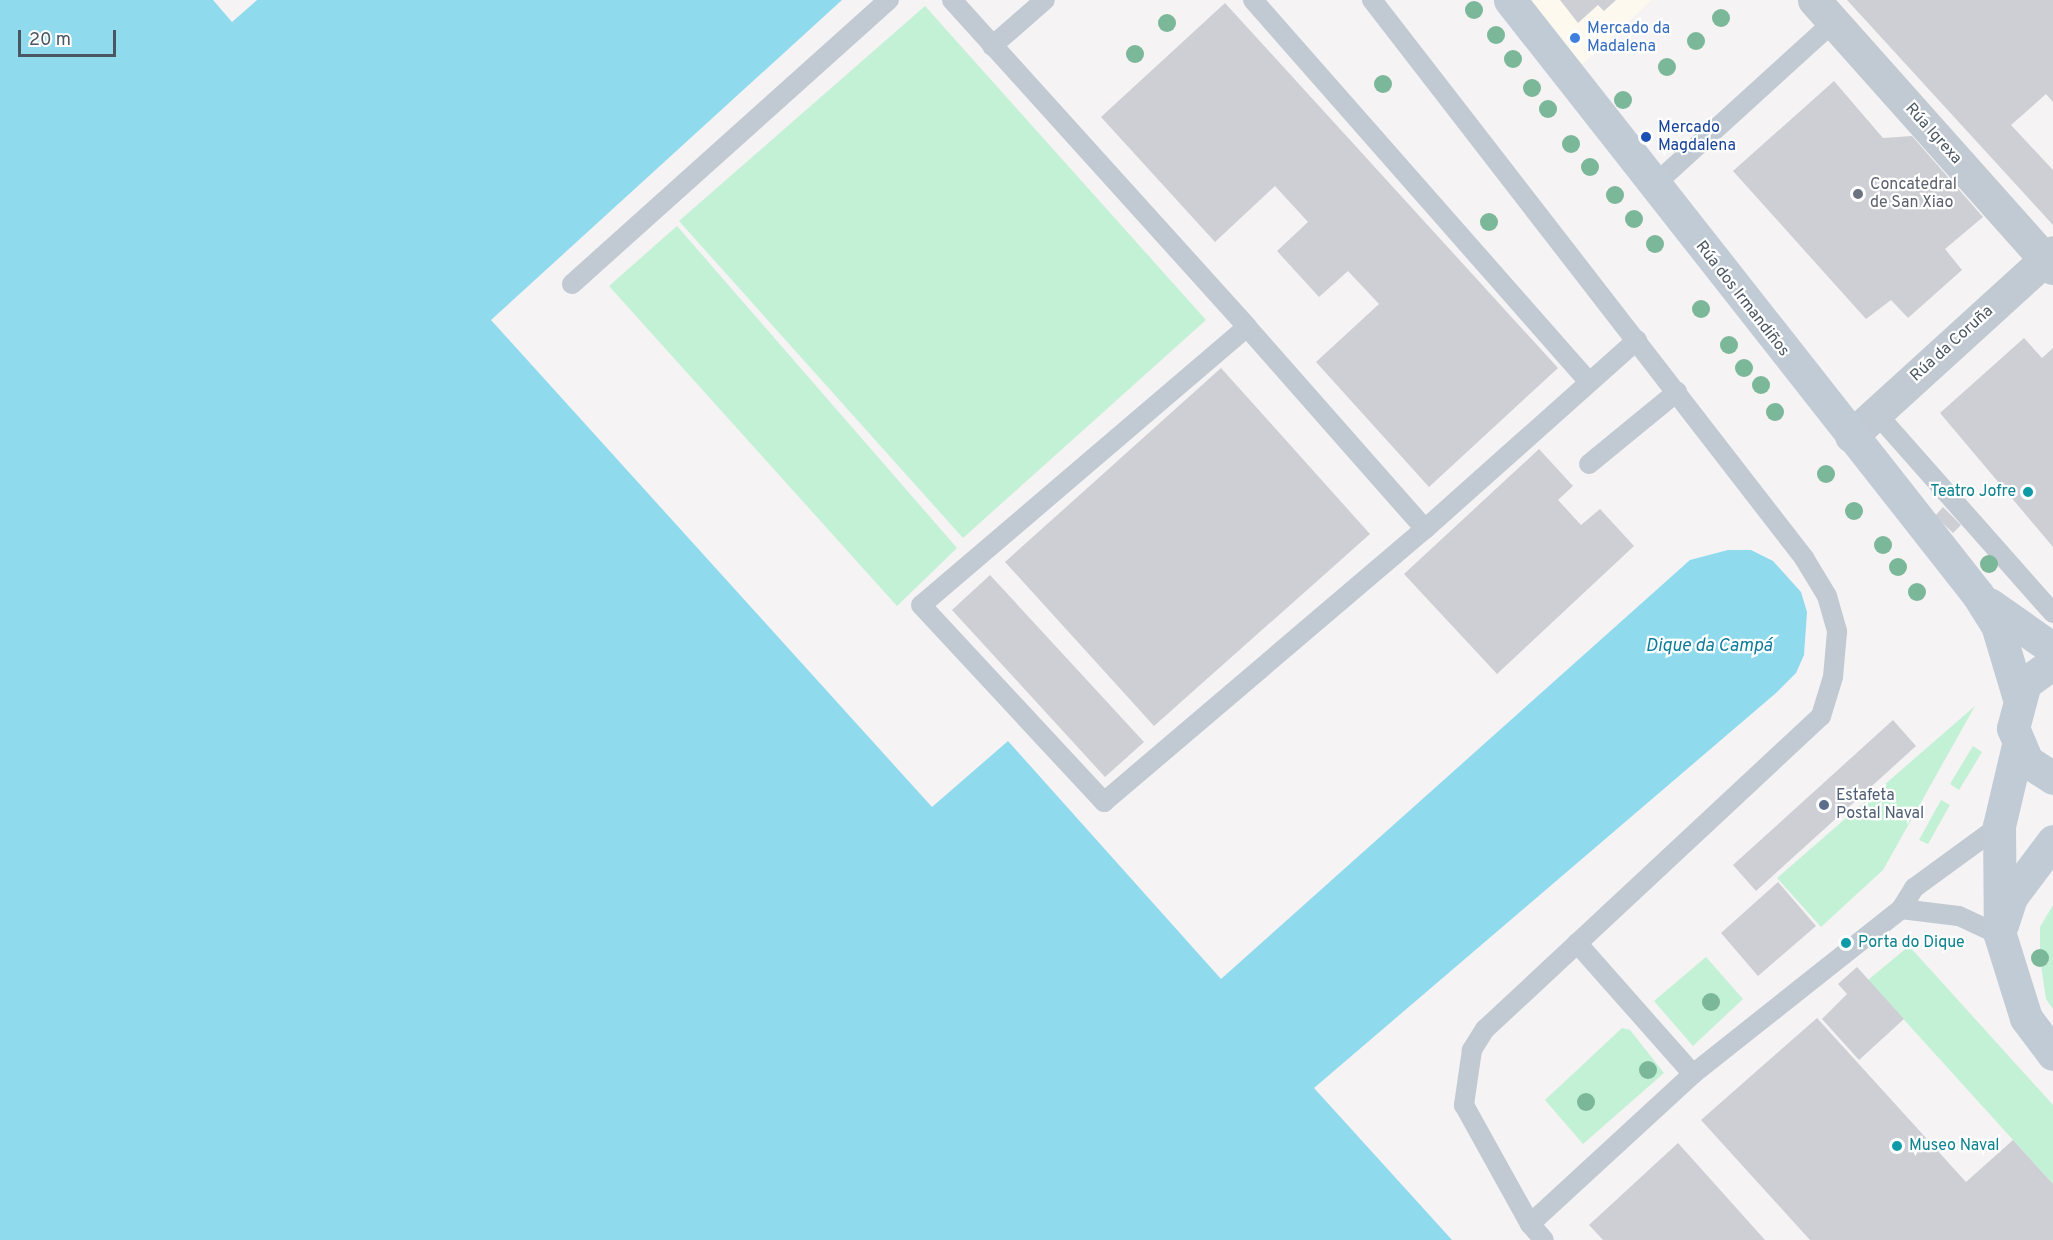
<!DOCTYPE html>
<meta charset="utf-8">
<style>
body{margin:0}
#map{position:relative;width:2053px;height:1240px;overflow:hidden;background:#f5f3f3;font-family:Overpass,sans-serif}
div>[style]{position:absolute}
.commercial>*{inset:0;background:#fdf9ef}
.green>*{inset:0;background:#c3f1d5}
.water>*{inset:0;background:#90daee}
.building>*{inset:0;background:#cdcfd5}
.lane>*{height:20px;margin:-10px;padding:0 10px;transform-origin:10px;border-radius:10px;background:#c1cad2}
.street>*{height:33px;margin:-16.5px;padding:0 16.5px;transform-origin:16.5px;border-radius:16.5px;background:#c1cad2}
.secondary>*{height:33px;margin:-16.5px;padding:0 16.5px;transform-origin:16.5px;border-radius:16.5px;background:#c1cbd6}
.trees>*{width:18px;height:18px;margin:-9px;border-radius:50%;background:#7bb799}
.dots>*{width:16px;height:16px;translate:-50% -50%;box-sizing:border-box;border:3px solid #fff;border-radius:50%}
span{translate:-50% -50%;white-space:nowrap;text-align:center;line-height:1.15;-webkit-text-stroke:4.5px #fff;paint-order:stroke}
.shop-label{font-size:16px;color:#366cbe}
.left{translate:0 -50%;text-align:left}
.transit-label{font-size:16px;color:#164399}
.street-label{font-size:16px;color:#4a5661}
.worship-label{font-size:16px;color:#5b616d}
.culture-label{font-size:16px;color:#0d838f}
.right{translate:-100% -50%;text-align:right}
.service-label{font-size:16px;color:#4e5e75}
.water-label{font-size:18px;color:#0c7c9b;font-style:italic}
.scale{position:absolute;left:18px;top:30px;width:98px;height:27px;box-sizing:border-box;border:3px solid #4a5661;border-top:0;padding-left:8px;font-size:18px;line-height:21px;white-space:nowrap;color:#4a5661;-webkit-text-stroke:4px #fff;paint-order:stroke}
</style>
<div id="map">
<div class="commercial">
<div style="clip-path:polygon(1510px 0,1652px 0,1569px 76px)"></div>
</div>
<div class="green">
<div style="clip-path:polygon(925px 6px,1206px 320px,963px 538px,679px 221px)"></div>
<div style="clip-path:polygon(677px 226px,957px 548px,897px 606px,609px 286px)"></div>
<div style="clip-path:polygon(1975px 706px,1883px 870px,1821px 927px,1777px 878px)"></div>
<div style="clip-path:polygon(1973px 746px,1982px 752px,1959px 790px,1950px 784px)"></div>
<div style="clip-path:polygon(1941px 800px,1950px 805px,1928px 844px,1919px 840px)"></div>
<div style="clip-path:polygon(2053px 905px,2053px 1009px,2046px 999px,2040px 958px,2040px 927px)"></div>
<div style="clip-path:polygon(1909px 946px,2053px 1105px,2053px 1184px,1868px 980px)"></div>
<div style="clip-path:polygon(1706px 957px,1743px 999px,1693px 1046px,1654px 1001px)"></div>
<div style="clip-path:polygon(1622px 1028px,1630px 1030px,1664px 1073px,1583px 1144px,1545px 1100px)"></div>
</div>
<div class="water">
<div style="clip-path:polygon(0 0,213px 0,232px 22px,257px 0,842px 0,491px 320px,932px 807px,1008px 741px,1221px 979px,1690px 560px,1728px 550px,1751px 550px,1773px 561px,1801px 592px,1807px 612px,1804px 655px,1796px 673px,1776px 693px,1314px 1088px,1452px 1240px,0 1240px)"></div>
</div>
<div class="building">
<div style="clip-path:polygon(1560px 0,1616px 0,1604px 11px,1598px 5px,1578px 23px)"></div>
<div style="clip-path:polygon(1847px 0,2053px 0,2053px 102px,2046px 94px,2011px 125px,2053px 170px,2053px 225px)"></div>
<div style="clip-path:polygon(1225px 3px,1558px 368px,1429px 487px,1316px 362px,1379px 304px,1348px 271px,1319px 297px,1277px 251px,1308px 222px,1275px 186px,1215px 242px,1101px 117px)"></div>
<div style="clip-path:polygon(1834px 81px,1883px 138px,1912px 136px,1983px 217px,1945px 249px,1962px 270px,1908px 318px,1891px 300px,1866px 319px,1733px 171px)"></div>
<div style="clip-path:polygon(2024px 338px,2042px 358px,2053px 348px,2053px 547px,1940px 413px)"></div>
<div style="clip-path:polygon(1221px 368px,1370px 534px,1154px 726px,1005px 562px)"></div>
<div style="clip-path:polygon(1539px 449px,1573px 486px,1558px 500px,1581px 525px,1600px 509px,1634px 546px,1497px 674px,1404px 574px)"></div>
<div style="clip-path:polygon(1943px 507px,1961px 525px,1953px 533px,1935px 516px)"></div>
<div style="clip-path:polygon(990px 575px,1144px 742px,1105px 777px,952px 610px)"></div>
<div style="clip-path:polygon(1893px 720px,1916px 746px,1756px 891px,1733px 865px)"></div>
<div style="clip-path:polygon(1778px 882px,1816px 926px,1758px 976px,1721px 933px)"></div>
<div style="clip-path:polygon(1857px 967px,1904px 1019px,1859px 1060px,1822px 1019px,1847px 994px,1838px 984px)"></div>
<div style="clip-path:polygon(1817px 1018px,1966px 1182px,2013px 1140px,2053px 1184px,2053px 1240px,1810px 1240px,1701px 1120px)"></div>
<div style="clip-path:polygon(1678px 1143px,1765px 1240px,1603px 1240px,1589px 1225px)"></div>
</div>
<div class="lane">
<div style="left:952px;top:0;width:440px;rotate:47.9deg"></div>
<div style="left:1253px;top:0;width:509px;rotate:48.67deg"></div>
<div style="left:1372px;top:0;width:706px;rotate:52.25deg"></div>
<div style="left:1804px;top:558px;width:44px;rotate:58.8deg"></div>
<div style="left:1827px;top:596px;width:37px;rotate:74deg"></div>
<div style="left:1837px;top:632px;width:45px;rotate:95.1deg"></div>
<div style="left:1833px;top:677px;width:41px;rotate:107.1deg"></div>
<div style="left:1821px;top:716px;width:459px;rotate:137deg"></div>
<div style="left:1485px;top:1029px;width:25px;rotate:122deg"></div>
<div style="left:1472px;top:1050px;width:56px;rotate:98.3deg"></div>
<div style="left:1464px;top:1105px;width:136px;rotate:61deg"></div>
<div style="left:1530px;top:1224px;width:222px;rotate:-42.6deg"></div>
<div style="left:1693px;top:1074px;width:265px;rotate:-38.4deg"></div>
<div style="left:1901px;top:909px;width:25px;rotate:-58deg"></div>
<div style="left:1914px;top:888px;width:105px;rotate:-36.1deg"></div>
<div style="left:992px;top:46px;width:70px;rotate:-41deg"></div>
<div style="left:1653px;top:186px;width:244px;rotate:-42.3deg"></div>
<div style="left:572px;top:284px;width:426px;rotate:-41.9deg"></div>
<div style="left:1876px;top:413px;width:267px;rotate:48.5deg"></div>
<div style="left:1589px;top:464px;width:114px;rotate:-39.3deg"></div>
<div style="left:1425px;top:529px;width:269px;rotate:-131.4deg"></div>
<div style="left:1247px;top:327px;width:428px;rotate:139.5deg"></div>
<div style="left:921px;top:605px;width:269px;rotate:47.1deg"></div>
<div style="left:1104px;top:802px;width:421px;rotate:-40.4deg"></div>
<div style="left:1425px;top:529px;width:284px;rotate:-41.7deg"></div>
<div style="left:1901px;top:909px;width:58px;rotate:6.9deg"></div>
<div style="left:1959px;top:916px;width:45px;rotate:24.9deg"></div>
<div style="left:1577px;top:943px;width:175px;rotate:48.5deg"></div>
<div style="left:1530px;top:1224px;width:21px;rotate:49deg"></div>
</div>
<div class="street">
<div style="left:1814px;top:0;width:359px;rotate:48.3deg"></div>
<div style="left:1851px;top:436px;width:273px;rotate:-42.3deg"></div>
</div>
<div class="secondary">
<div style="left:1510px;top:0;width:757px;rotate:51.81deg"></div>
<div style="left:1978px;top:595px;width:36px;rotate:58deg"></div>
<div style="left:1997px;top:625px;width:73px;rotate:73.3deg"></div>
<div style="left:1989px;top:604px;width:78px;rotate:35.1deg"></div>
<div style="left:2053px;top:663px;width:34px;rotate:144deg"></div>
<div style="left:2025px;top:683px;width:47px;rotate:104.9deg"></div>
<div style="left:2013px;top:728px;width:36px;rotate:67deg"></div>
<div style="left:2027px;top:761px;width:31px;rotate:33deg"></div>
<div style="left:2018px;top:745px;width:83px;rotate:103.2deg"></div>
<div style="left:1999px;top:826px;width:109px;rotate:89.5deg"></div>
<div style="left:2000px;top:935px;width:87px;rotate:72.6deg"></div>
<div style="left:2026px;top:1018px;width:45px;rotate:53.1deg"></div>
<div style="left:2002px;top:925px;width:29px;rotate:-72deg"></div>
<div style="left:2011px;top:897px;width:70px;rotate:-53.1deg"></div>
</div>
<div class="trees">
<div style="left:1474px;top:10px"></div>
<div style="left:1721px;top:18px"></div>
<div style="left:1167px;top:23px"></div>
<div style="left:1496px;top:35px"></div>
<div style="left:1696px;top:41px"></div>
<div style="left:1135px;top:54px"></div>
<div style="left:1513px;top:59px"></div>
<div style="left:1667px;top:67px"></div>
<div style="left:1383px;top:84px"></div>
<div style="left:1532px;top:88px"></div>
<div style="left:1623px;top:100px"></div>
<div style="left:1548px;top:109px"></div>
<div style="left:1571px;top:144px"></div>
<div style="left:1590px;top:167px"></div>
<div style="left:1615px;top:195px"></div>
<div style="left:1634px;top:219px"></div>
<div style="left:1489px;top:222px"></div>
<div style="left:1655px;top:244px"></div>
<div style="left:1701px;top:309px"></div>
<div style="left:1729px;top:345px"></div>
<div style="left:1744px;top:368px"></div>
<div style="left:1761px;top:385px"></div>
<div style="left:1775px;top:412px"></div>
<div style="left:1826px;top:474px"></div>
<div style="left:1854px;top:511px"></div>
<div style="left:1883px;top:545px"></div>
<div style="left:1989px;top:564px"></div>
<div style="left:1898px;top:567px"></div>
<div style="left:1917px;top:592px"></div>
<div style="left:2040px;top:958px"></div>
<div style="left:1711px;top:1002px"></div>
<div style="left:1648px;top:1070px"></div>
<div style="left:1586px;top:1102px"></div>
</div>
<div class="dots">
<div style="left:1575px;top:38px;background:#3f7fe0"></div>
<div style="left:1646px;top:137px;background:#1a4fb4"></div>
<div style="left:1858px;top:194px;background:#6b7280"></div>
<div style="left:2028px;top:492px;background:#0f9aa8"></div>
<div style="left:1824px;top:805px;background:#5c6f8a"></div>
<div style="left:1846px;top:943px;background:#0f9aa8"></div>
<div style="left:1897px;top:1146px;background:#0f9aa8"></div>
</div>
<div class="shop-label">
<span class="left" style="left:1587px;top:38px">Mercado da<br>Madalena</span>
</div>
<div class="transit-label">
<span class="left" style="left:1658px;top:137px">Mercado<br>Magdalena</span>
</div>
<div class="street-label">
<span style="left:1933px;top:134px;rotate:48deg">Rúa Igrexa</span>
<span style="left:1742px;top:299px;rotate:52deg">Rúa dos Irmandiños</span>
<span style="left:1952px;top:344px;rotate:-42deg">Rúa da Coruña</span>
</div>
<div class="worship-label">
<span class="left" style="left:1870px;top:194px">Concatedral<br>de San Xiao</span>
</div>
<div class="culture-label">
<span class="right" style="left:2016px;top:492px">Teatro Jofre</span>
<span class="left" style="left:1858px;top:943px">Porta do Dique</span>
<span class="left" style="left:1909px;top:1146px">Museo Naval</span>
</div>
<div class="service-label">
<span class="left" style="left:1836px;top:805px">Estafeta<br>Postal Naval</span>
</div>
<div class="water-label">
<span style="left:1709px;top:647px">Dique da Campá</span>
</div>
<div class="scale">20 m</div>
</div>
